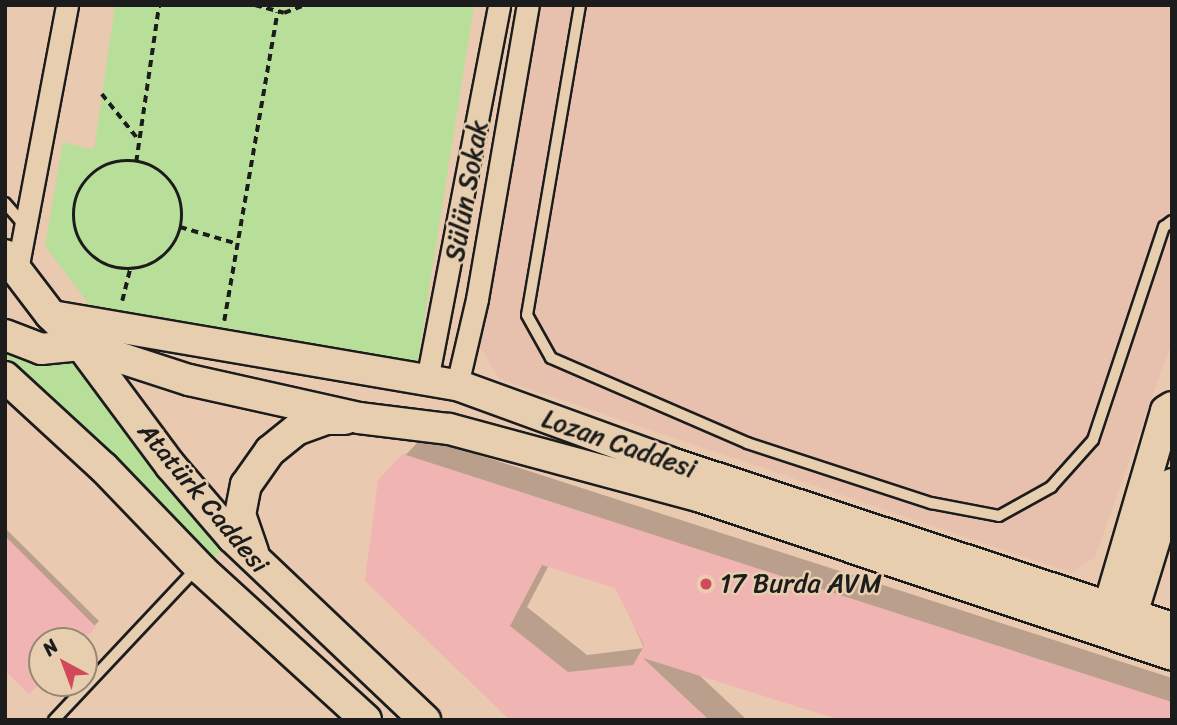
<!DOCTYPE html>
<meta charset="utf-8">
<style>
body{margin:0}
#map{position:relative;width:1177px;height:725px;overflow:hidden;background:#e9c9b0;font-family:Sriracha,sans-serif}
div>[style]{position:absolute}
.built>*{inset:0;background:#e7c0ae}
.green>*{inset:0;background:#b8df9a}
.shadow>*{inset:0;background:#0003}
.building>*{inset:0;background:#f0b4b2}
.path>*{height:3.5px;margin-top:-1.75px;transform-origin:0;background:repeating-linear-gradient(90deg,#1c1c1c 0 7px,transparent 0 12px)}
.path>.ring{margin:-1.75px;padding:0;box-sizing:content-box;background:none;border:3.5px solid #1c1c1c;border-radius:50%}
.roads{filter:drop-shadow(2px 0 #1c1c1c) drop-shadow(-2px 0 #1c1c1c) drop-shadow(0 2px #1c1c1c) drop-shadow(0 -2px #1c1c1c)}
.lane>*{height:10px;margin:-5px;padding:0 5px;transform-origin:5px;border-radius:5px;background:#e7ceaf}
.street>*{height:21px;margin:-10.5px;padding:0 10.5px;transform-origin:10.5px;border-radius:10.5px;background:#e7ceaf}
.secondary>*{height:30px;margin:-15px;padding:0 15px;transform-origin:15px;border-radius:15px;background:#e7ceaf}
.dots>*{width:19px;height:19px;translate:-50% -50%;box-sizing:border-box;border:4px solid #e7ceaf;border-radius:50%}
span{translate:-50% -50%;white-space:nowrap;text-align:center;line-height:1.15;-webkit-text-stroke:5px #e7ceaf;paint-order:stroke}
.street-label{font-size:26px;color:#1c1c1c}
.poi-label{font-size:26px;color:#1c1c1c}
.left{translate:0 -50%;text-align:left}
.frame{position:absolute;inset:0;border:7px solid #1c1c1c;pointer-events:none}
.north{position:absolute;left:28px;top:627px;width:70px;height:70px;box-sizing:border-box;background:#e7ceaf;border:2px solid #968774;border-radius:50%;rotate:319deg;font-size:19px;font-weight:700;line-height:28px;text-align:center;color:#1c1c1c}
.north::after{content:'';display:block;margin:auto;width:24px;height:32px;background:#d1495b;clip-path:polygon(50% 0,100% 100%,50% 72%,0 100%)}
</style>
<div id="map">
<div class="built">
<div style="clip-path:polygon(541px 5px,1172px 5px,1172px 341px,1095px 557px,1072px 573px,500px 379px,477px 343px)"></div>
</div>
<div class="green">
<div style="clip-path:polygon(115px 5px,474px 5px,417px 365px,94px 311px,45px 246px,63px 142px,94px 150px)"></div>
<div style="clip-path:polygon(5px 335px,81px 345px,233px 538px,202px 570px,5px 377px)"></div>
</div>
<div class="shadow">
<div style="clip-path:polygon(evenodd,423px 437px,1172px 678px,1172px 720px,697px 673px,747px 720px,512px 720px,380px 481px,423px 437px,549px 565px,616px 586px,644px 648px,587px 655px,527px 607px,549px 565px)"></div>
<div style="clip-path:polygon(5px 528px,99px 621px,80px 641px,42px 641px,42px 679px,5px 668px)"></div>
</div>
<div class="building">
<div style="clip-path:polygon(evenodd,403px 454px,1172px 702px,1172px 720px,840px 720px,643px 658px,709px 720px,510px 720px,365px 581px,378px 480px,403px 454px,542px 565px,615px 588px,644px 646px,633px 665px,568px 672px,510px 626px,542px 565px)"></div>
<div style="clip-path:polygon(5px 536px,96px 627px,82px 641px,42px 641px,42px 681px,29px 694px,5px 671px)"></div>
</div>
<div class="path">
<div style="left:255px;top:5px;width:30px;rotate:15deg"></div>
<div style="left:284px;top:13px;width:22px;rotate:-21deg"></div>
<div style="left:102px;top:94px;width:58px;rotate:51.3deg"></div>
<div class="ring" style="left:74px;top:161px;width:104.5px;height:104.5px"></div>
<div style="left:136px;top:162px;width:159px;rotate:-81.7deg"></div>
<div style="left:180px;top:227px;width:60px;rotate:16.3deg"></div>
<div style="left:122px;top:301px;width:34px;rotate:-76deg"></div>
<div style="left:224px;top:321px;width:313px;rotate:-80.2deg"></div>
</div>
<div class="roads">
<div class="lane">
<div style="left:580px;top:5px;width:314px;rotate:99.7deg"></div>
<div style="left:527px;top:315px;width:49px;rotate:60.8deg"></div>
<div style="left:551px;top:358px;width:214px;rotate:23.4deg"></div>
<div style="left:747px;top:443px;width:194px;rotate:18.1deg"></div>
<div style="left:931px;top:503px;width:69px;rotate:10.8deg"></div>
<div style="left:999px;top:516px;width:60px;rotate:-29.1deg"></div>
<div style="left:1051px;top:487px;width:63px;rotate:-48.2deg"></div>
<div style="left:1093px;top:440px;width:225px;rotate:-71.6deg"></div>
<div style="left:1164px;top:227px;width:10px;rotate:-37deg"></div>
<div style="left:5px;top:203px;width:30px;rotate:49deg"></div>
<div style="left:54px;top:720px;width:207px;rotate:-46.8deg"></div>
</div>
<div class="street">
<div style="left:17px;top:270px;width:270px;rotate:-79.3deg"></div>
<div style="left:427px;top:380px;width:382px;rotate:-79.1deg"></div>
<div style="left:457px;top:385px;width:88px;rotate:-76.9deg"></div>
<div style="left:477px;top:299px;width:298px;rotate:-80.2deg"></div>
</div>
<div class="secondary">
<div style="left:5px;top:255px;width:74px;rotate:52.7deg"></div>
<div style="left:50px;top:314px;width:44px;rotate:45deg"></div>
<div style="left:81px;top:345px;width:151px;rotate:53.4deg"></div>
<div style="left:171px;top:466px;width:95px;rotate:49.3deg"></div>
<div style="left:233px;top:538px;width:265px;rotate:43.5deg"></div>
<div style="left:52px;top:316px;width:411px;rotate:9.7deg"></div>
<div style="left:457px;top:385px;width:225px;rotate:20deg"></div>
<div style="left:668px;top:462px;width:531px;rotate:18.23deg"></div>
<div style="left:5px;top:335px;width:39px;rotate:21deg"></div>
<div style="left:41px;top:349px;width:40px;rotate:-5.7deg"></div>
<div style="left:81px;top:345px;width:114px;rotate:18deg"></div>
<div style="left:189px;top:380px;width:174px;rotate:12.6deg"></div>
<div style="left:359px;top:418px;width:91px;rotate:7deg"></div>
<div style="left:449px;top:429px;width:258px;rotate:15.1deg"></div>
<div style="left:698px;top:496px;width:500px;rotate:18.5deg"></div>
<div style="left:5px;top:377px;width:134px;rotate:42.6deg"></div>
<div style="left:104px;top:468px;width:141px;rotate:46.1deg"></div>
<div style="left:202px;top:570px;width:222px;rotate:42.4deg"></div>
<div style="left:253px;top:552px;width:39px;rotate:-109deg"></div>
<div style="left:240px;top:515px;width:31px;rotate:-79deg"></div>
<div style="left:246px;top:485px;width:42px;rotate:-54.8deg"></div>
<div style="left:270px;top:451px;width:33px;rotate:-39deg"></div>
<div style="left:296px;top:430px;width:33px;rotate:-20deg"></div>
<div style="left:327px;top:419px;width:18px"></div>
<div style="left:1109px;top:606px;width:203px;rotate:-73.7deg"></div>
<div style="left:1166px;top:411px;width:7px;rotate:-34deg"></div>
<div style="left:1132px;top:614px;width:136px;rotate:-72.9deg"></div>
</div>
</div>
<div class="dots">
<div style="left:706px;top:584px;background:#d1495b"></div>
</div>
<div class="street-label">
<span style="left:467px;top:191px;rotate:-80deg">Sülün Sokak</span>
<span style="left:619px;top:444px;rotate:19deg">Lozan Caddesi</span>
<span style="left:203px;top:498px;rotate:50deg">Atatürk Caddesi</span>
</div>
<div class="poi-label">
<span class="left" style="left:720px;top:584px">17 Burda AVM</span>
</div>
<div class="frame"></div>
<div class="north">N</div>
</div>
